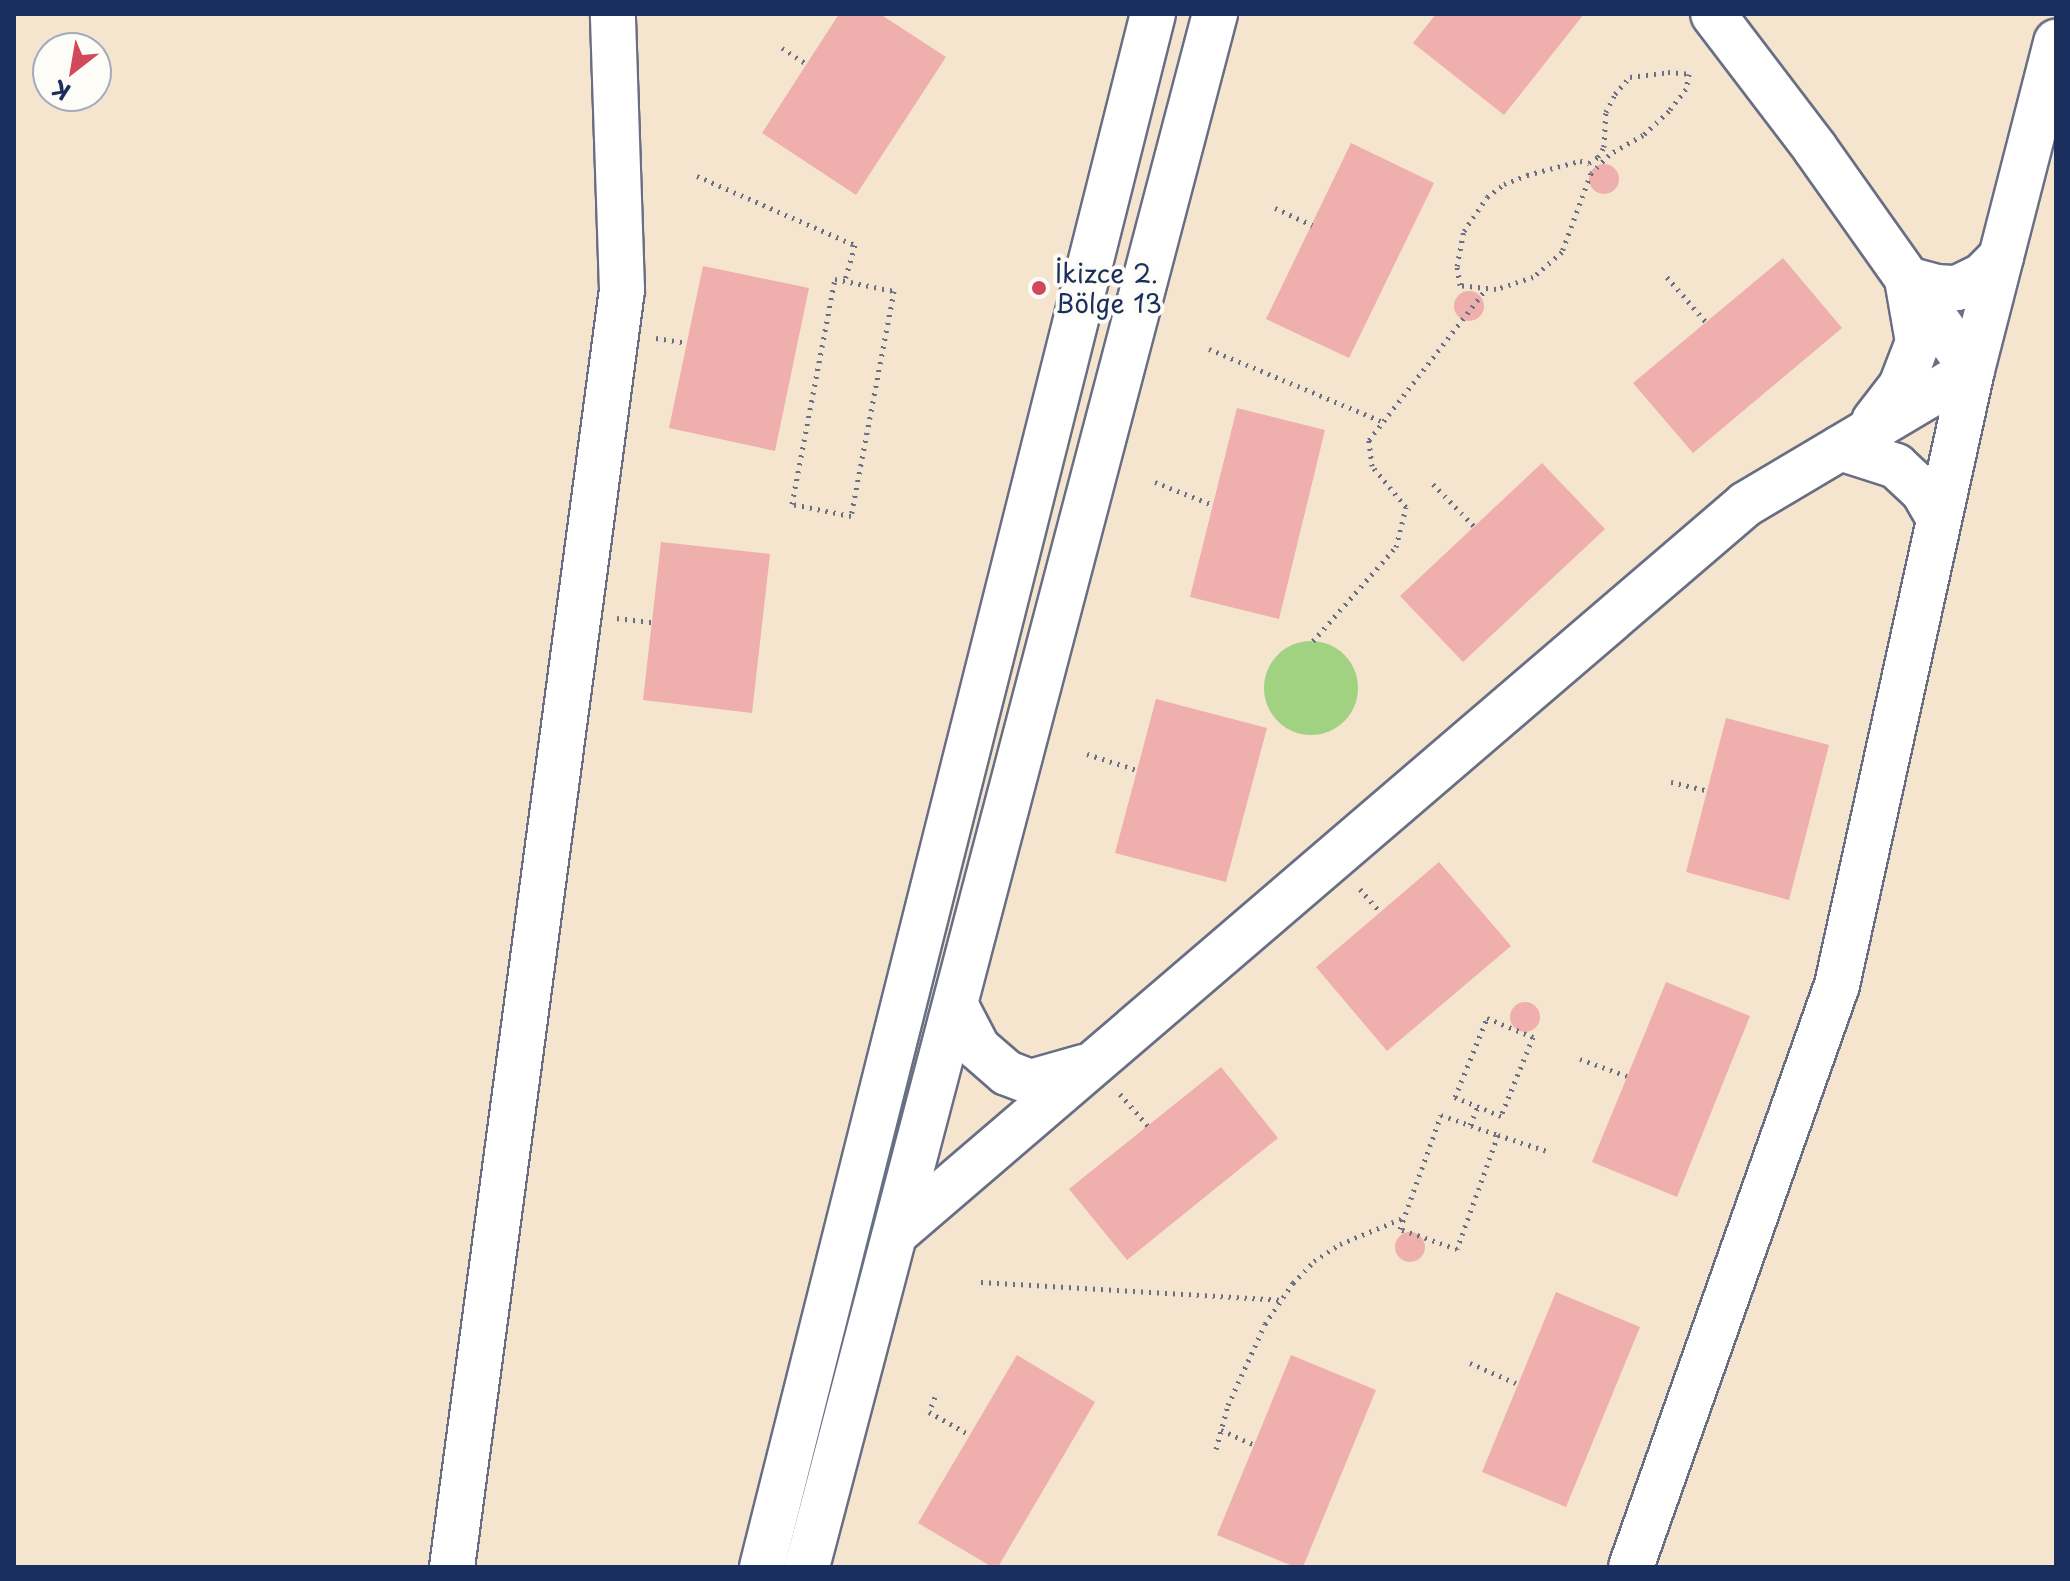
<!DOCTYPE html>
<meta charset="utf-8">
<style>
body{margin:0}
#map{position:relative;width:2070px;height:1581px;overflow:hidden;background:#f6e5ce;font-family:"Playpen Sans",sans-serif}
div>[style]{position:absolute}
.green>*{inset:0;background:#a1d281}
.round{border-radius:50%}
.building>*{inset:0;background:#efafac}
.path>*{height:5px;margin-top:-2.5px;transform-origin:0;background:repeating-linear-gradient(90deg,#686f85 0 2px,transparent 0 8px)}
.roads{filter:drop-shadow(2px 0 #686f85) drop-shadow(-2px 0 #686f85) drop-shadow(0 2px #686f85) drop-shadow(0 -2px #686f85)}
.minor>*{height:44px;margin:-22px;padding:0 22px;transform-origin:22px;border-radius:22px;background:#fff}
.major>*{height:44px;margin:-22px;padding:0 22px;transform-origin:22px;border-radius:22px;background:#fff}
.dots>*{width:22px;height:22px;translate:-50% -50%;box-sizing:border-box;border:4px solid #fdfcf7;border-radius:50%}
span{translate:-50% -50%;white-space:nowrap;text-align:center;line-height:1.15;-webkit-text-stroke:8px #fdfcf7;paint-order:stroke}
.poi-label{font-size:26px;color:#1b2f5e}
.left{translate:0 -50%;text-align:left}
.frame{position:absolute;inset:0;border:16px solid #1b2f5e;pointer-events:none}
.north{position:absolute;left:32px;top:32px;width:80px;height:80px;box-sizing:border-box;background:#fdfcf7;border:2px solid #a3aaba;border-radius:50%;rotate:211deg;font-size:22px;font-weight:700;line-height:32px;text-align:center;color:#1b2f5e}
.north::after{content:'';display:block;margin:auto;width:28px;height:36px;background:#d1495b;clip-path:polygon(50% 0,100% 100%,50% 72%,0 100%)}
</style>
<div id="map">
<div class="green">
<div class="round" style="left:1264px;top:641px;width:94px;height:94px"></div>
</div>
<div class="building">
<div style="clip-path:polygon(839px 14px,880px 14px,946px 57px,856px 195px,762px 133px)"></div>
<div style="clip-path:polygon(1436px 14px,1584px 14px,1504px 115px,1413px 43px)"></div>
<div style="clip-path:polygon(1351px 143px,1434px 183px,1349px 358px,1266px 319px)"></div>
<div class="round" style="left:1589px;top:164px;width:30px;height:30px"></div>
<div style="clip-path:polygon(1783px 258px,1842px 328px,1693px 453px,1633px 383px)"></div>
<div style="clip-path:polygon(703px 266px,809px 288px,775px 451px,669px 428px)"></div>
<div class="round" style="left:1454px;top:291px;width:30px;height:30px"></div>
<div style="clip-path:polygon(1237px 408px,1325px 430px,1279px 619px,1190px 597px)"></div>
<div style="clip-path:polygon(1542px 463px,1605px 529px,1463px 662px,1400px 596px)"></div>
<div style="clip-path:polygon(661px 542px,770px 554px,752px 713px,643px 700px)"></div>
<div style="clip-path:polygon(1156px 699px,1267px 728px,1226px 882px,1115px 853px)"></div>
<div style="clip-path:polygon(1726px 718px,1829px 745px,1789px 900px,1686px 872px)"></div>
<div style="clip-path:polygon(1439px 862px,1511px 946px,1387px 1051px,1316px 967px)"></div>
<div style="clip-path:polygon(1666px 982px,1750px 1016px,1677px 1197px,1592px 1162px)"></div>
<div class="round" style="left:1510px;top:1002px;width:30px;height:30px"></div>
<div style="clip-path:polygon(1221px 1067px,1278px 1138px,1127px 1260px,1069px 1189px)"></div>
<div class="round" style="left:1395px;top:1232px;width:30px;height:30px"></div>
<div style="clip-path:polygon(1556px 1292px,1640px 1327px,1566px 1507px,1482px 1472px)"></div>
<div style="clip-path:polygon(1017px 1355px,1095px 1402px,998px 1567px,992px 1567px,918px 1523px)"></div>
<div style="clip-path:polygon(1291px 1355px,1376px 1390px,1303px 1567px,1295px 1567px,1217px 1535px)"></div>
</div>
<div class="path">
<div style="left:782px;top:48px;width:30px;rotate:33deg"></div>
<div style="left:1668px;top:72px;width:21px;rotate:5deg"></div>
<div style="left:1689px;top:74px;width:15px;rotate:101deg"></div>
<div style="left:1686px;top:89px;width:28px;rotate:128deg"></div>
<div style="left:1669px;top:111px;width:35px;rotate:137deg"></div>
<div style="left:1643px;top:135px;width:39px;rotate:150deg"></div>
<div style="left:1609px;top:155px;width:25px;rotate:135deg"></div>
<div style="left:1591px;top:173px;width:84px;rotate:110.2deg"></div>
<div style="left:1562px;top:252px;width:38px;rotate:139deg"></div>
<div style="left:1533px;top:277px;width:39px;rotate:162deg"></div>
<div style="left:1496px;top:289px;width:36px;rotate:-174deg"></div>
<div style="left:1460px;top:285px;width:19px;rotate:-99deg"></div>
<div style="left:1457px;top:266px;width:36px;rotate:-79deg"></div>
<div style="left:1464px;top:231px;width:41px;rotate:-55.9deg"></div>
<div style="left:1487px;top:197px;width:21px;rotate:-37deg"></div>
<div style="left:1504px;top:184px;width:25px;rotate:-21deg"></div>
<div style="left:1527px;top:175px;width:55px;rotate:-14.8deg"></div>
<div style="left:1580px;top:161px;width:9px;rotate:13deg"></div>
<div style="left:1589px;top:163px;width:11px;rotate:-34deg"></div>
<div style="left:1598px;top:157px;width:12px;rotate:-59deg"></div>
<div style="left:1604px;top:147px;width:35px;rotate:-87deg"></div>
<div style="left:1606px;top:112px;width:20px;rotate:-63deg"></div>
<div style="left:1615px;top:94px;width:23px;rotate:-49deg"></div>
<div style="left:1630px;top:77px;width:38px;rotate:-7deg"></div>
<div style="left:697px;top:176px;width:172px;rotate:23.6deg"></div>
<div style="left:855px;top:245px;width:37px;rotate:106deg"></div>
<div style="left:1275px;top:208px;width:41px;rotate:24.7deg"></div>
<div style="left:1667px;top:277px;width:60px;rotate:49.1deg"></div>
<div style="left:835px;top:279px;width:60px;rotate:11.5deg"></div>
<div style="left:894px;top:291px;width:229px;rotate:100.8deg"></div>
<div style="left:851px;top:516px;width:60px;rotate:-168.5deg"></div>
<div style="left:792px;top:504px;width:229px;rotate:-79.2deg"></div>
<div style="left:656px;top:338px;width:31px;rotate:9deg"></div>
<div style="left:1209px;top:349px;width:186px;rotate:22.7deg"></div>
<div style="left:1155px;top:482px;width:62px;rotate:21.6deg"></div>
<div style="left:1433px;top:484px;width:59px;rotate:45.7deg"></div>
<div style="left:617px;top:618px;width:35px;rotate:7deg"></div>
<div style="left:1313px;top:641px;width:125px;rotate:-48.6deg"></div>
<div style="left:1396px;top:547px;width:41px;rotate:-76deg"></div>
<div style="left:1406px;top:507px;width:53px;rotate:-129.7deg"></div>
<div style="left:1372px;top:466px;width:26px;rotate:-97deg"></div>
<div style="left:1369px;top:440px;width:192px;rotate:-52.2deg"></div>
<div style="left:1087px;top:754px;width:52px;rotate:17.7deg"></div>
<div style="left:1671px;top:782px;width:37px;rotate:13deg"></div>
<div style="left:1360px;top:889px;width:30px;rotate:49deg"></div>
<div style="left:1487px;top:1018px;width:50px;rotate:22.4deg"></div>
<div style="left:1533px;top:1037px;width:85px;rotate:112.1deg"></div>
<div style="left:1501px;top:1116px;width:50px;rotate:-157.6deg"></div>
<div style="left:1455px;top:1097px;width:85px;rotate:-67.9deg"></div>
<div style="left:1580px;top:1059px;width:50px;rotate:19.9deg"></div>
<div style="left:1120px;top:1094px;width:43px;rotate:48.8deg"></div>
<div style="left:1441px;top:1115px;width:60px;rotate:19.3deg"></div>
<div style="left:1498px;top:1135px;width:121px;rotate:109.8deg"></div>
<div style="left:1457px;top:1249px;width:60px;rotate:-160.7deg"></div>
<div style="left:1400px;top:1229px;width:121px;rotate:-70.2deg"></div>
<div style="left:1470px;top:1125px;width:21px;rotate:-67deg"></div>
<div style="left:1498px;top:1135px;width:52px;rotate:18.1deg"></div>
<div style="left:981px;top:1282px;width:300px;rotate:3.4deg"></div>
<div style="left:1470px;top:1363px;width:52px;rotate:23.6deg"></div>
<div style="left:935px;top:1397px;width:16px;rotate:112deg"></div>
<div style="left:929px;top:1412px;width:47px;rotate:29.3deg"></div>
<div style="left:1221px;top:1430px;width:37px;rotate:24deg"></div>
<div style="left:1216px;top:1449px;width:46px;rotate:-74.7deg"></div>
<div style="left:1228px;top:1405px;width:89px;rotate:-65.4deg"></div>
<div style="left:1265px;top:1324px;width:50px;rotate:-55.7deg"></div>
<div style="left:1293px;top:1283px;width:30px;rotate:-46deg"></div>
<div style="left:1314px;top:1261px;width:31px;rotate:-33deg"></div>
<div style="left:1340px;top:1244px;width:68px;rotate:-22.4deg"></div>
</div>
<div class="roads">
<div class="minor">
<div style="left:1874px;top:421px;width:44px;rotate:-52.4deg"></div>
<div style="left:1901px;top:386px;width:47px;rotate:-68.9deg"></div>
<div style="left:1918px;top:342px;width:64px;rotate:-99.9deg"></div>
<div style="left:1907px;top:279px;width:30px;rotate:15deg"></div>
<div style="left:1936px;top:287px;width:21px;rotate:3deg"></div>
<div style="left:1957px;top:288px;width:28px;rotate:-26deg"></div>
<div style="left:1982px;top:276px;width:27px;rotate:-45deg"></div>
<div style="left:1840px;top:448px;width:59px;rotate:17.8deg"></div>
<div style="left:1896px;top:466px;width:37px;rotate:43deg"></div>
<div style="left:1923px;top:491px;width:32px;rotate:60deg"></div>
<div style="left:956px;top:1006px;width:47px;rotate:62.4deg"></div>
<div style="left:978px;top:1048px;width:38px;rotate:41deg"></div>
<div style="left:1007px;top:1073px;width:26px;rotate:21deg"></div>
<div style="left:1031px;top:1082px;width:54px;rotate:-16.1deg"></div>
<div style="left:896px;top:1233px;width:1120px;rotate:-40.62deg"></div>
<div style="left:1746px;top:504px;width:263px;rotate:-30.7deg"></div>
<div style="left:1972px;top:370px;width:272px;rotate:-125.3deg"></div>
<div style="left:1815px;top:148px;width:168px;rotate:-127.3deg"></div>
<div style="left:452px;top:1567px;width:1288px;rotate:-82.42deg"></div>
<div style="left:622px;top:290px;width:276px;rotate:-91.9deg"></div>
<div style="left:1631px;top:1567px;width:617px;rotate:-70.51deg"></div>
<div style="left:1837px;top:985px;width:630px;rotate:-77.62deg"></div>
<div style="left:1972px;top:370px;width:339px;rotate:-75.6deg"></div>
</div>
<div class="major">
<div style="left:762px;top:1567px;width:1601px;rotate:-75.87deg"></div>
<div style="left:807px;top:1567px;width:1606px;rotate:-75.28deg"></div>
</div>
</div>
<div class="dots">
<div style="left:1039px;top:288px;background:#d1495b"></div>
</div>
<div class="poi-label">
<span class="left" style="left:1055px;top:288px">İkizce 2.<br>Bölge 13</span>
</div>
<div class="frame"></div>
<div class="north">K</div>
</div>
